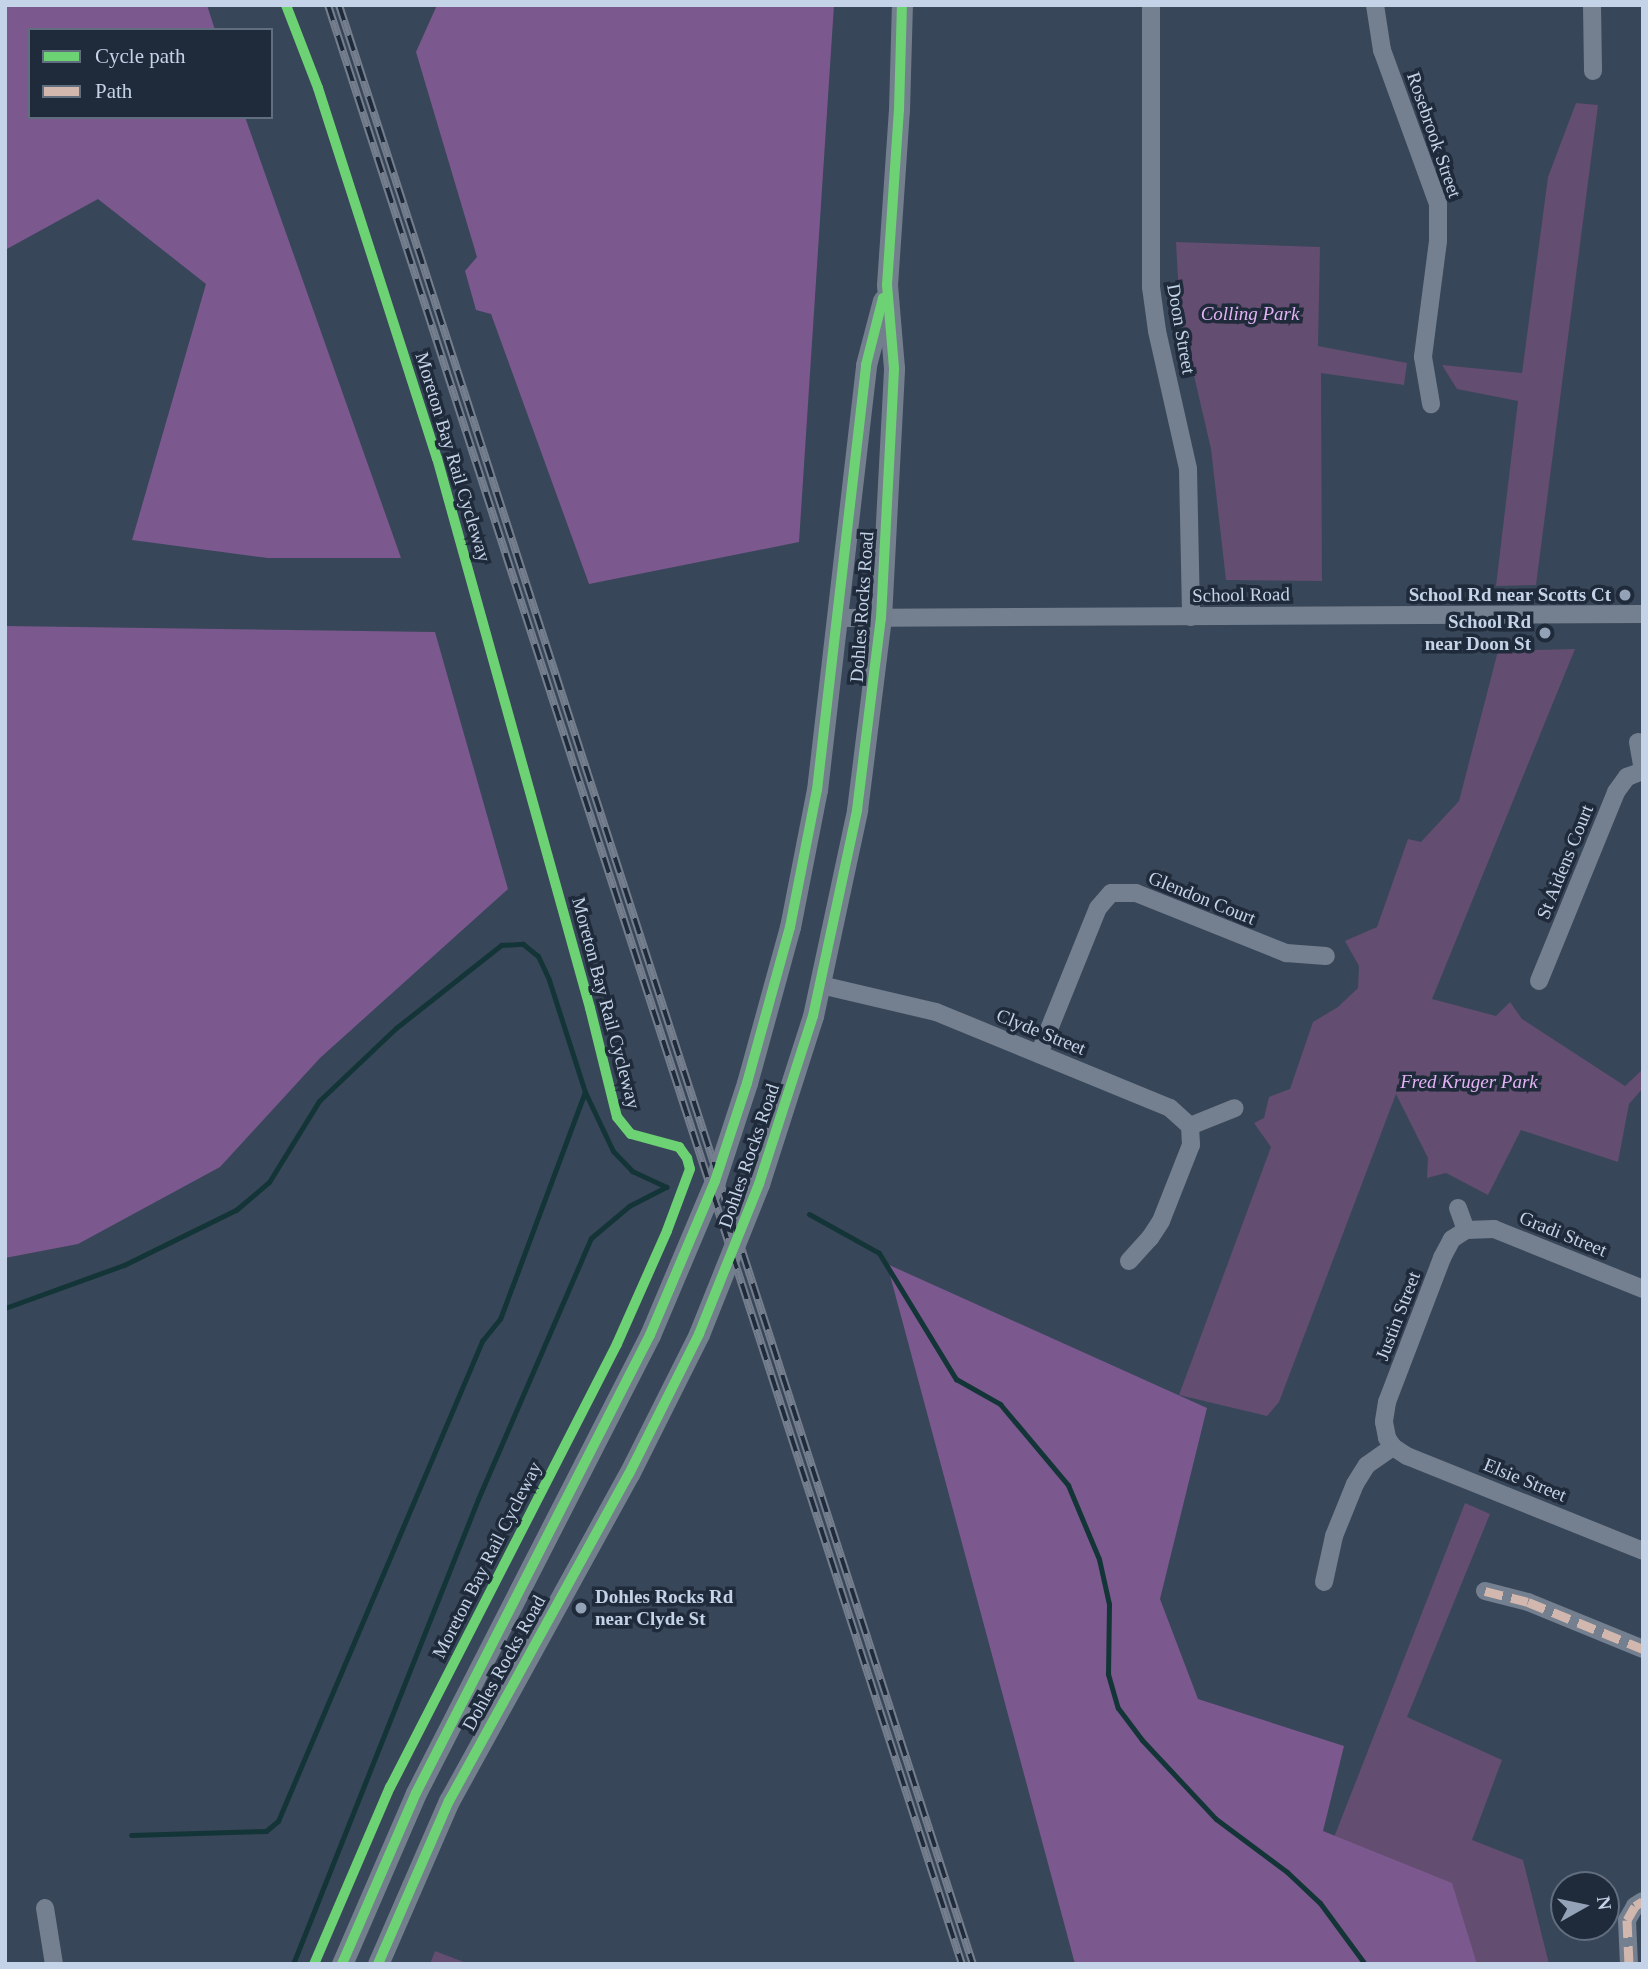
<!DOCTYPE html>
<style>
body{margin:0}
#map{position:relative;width:1648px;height:1969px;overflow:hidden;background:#384659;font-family:"Times New Roman",serif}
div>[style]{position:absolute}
.green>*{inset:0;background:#634d70}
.forest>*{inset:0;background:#7b588d}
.stream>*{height:5px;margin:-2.5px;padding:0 2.5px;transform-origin:2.5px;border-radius:2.5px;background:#143537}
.minor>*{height:18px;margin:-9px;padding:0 9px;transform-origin:9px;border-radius:9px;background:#748090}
.major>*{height:21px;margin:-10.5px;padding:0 10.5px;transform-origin:10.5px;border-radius:10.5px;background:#747f8e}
.rail>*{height:8px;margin-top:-4px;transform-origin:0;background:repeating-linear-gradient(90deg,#1f2a3a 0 16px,#747e8d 0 32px);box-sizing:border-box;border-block:2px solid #747e8d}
.quiet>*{height:9px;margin-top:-4.5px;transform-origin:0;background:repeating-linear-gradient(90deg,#d1b7ad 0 18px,transparent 0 27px)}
.cycleway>*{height:10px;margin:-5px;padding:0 5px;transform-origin:5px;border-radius:5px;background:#6cd273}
.dots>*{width:19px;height:19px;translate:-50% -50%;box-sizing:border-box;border:4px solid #1f2a3a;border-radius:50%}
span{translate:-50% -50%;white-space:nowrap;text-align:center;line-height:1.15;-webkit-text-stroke:7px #1f2a3a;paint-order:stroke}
.street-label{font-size:19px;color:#c4d3e8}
.park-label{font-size:19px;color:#e3b3f5;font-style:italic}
.poi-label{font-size:19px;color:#c4d3e8;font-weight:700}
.right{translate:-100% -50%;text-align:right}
.left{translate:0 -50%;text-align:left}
.frame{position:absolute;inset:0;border:7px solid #c4d3e8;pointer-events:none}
.legend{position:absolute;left:28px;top:28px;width:245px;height:91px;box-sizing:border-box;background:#1f2a3a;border:2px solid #616e80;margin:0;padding:9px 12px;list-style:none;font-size:21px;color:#c4d3e8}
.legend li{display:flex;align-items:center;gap:14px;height:35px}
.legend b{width:35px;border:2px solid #616e80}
.north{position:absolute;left:1550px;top:1871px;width:70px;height:70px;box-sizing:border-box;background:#1f2a3a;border:2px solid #616e80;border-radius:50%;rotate:81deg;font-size:19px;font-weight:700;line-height:28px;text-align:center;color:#c4d3e8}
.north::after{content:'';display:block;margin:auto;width:24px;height:32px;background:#93a2b6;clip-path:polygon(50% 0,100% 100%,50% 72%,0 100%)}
</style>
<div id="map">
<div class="green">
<div style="clip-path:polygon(1576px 103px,1598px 105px,1536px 585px,1496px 586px,1518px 401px,1457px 389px,1442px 365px,1522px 373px,1548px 177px)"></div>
<div style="clip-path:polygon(1176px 242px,1320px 247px,1318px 346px,1407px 363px,1404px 385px,1321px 373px,1322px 581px,1226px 580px,1211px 449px,1180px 315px)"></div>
<div style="clip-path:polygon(1575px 649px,1432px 999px,1496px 1016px,1510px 1002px,1522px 1019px,1625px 1086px,1643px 1069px,1643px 1088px,1629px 1104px,1618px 1162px,1521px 1130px,1488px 1195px,1446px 1173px,1427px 1178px,1428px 1158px,1396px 1094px,1279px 1402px,1267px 1416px,1179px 1395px,1271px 1147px,1254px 1123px,1264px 1118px,1269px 1097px,1290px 1089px,1313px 1022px,1338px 1007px,1358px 988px,1359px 966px,1345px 941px,1377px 927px,1408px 839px,1421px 842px,1459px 801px,1498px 651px)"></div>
<div style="clip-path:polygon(1465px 1503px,1490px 1514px,1407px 1717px,1502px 1760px,1472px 1840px,1523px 1860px,1549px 1964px,1348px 1964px,1293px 1942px)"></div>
<div style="clip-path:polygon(435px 1951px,469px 1964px,430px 1964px)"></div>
</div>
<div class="forest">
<div style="clip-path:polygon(5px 5px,207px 5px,215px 30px,30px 30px,30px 117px,245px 117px,401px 558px,268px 558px,132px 540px,206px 284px,98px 199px,5px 250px)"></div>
<div style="clip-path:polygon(437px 5px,834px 5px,799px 542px,589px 584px,491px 314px,476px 310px,465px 271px,477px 257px,416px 52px)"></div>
<div style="clip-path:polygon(5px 626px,435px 632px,508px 889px,320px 1058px,220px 1167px,78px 1244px,5px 1258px)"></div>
<div style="clip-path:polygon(887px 1264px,1207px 1408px,1160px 1599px,1198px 1699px,1344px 1746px,1323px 1831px,1452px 1883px,1477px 1964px,1075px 1964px)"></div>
</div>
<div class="stream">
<div style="left:809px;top:1214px;width:80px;rotate:29.1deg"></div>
<div style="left:879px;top:1253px;width:148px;rotate:58.6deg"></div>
<div style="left:956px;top:1379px;width:51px;rotate:29.6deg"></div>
<div style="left:1000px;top:1404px;width:106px;rotate:50deg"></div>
<div style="left:1068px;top:1485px;width:80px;rotate:67.3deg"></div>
<div style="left:1099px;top:1559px;width:46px;rotate:77.5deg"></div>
<div style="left:1109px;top:1604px;width:70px;rotate:90.8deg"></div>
<div style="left:1108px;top:1674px;width:35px;rotate:74deg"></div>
<div style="left:1118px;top:1708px;width:40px;rotate:53deg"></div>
<div style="left:1142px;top:1740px;width:108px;rotate:46.9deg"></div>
<div style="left:1216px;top:1819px;width:89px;rotate:36.7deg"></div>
<div style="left:1287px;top:1872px;width:45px;rotate:43.2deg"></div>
<div style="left:1320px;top:1903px;width:76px;rotate:53.6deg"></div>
<div style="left:5px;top:1308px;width:127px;rotate:-19.9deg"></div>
<div style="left:124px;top:1265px;width:125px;rotate:-26.2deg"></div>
<div style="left:236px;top:1210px;width:43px;rotate:-40.3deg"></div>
<div style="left:269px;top:1182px;width:95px;rotate:-58.3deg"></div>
<div style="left:319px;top:1101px;width:106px;rotate:-43.5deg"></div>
<div style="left:396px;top:1028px;width:134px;rotate:-38.3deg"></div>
<div style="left:501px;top:945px;width:22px;rotate:-3deg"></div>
<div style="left:523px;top:944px;width:19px;rotate:39deg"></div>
<div style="left:538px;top:956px;width:26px;rotate:65deg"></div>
<div style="left:549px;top:980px;width:118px;rotate:72.2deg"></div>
<div style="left:585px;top:1092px;width:65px;rotate:64.6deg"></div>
<div style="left:613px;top:1151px;width:28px;rotate:46deg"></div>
<div style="left:632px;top:1171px;width:38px;rotate:25deg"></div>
<div style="left:131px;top:1835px;width:135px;rotate:-1.7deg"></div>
<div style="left:266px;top:1831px;width:16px;rotate:-40deg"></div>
<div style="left:278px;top:1821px;width:522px;rotate:-66.97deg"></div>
<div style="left:482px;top:1341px;width:28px;rotate:-51deg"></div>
<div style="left:500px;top:1319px;width:242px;rotate:-69.5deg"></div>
<div style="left:293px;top:1964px;width:500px;rotate:-68.3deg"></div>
<div style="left:478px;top:1499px;width:284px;rotate:-66.6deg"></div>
<div style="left:591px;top:1238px;width:50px;rotate:-40.1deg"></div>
<div style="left:629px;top:1206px;width:42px;rotate:-27.2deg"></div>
</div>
<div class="minor">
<div style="left:1151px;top:5px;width:282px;rotate:90deg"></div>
<div style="left:1151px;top:287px;width:44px;rotate:82.2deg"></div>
<div style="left:1157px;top:331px;width:141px;rotate:77.3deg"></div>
<div style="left:1188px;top:469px;width:148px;rotate:88.8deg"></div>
<div style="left:1375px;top:5px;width:46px;rotate:81.2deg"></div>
<div style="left:1382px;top:50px;width:164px;rotate:70deg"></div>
<div style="left:1438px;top:204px;width:37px;rotate:90deg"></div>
<div style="left:1438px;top:241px;width:117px;rotate:97.4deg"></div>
<div style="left:1423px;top:357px;width:48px;rotate:80.3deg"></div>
<div style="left:1592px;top:5px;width:66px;rotate:89.1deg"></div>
<div style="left:839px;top:618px;width:804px;rotate:-0.29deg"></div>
<div style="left:1638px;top:742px;width:27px;rotate:80deg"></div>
<div style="left:1539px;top:981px;width:204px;rotate:-67.8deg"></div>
<div style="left:1616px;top:792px;width:19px;rotate:-54deg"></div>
<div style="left:1627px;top:777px;width:17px;rotate:-21deg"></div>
<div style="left:821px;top:985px;width:118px;rotate:13.2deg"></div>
<div style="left:936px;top:1012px;width:253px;rotate:22.3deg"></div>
<div style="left:1170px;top:1108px;width:27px;rotate:42deg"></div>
<div style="left:1190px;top:1126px;width:48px;rotate:-21.8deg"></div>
<div style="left:1039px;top:1054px;width:157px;rotate:-68deg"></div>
<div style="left:1098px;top:908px;width:20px;rotate:-49deg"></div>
<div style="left:1111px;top:893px;width:25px"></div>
<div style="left:1136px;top:893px;width:162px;rotate:21.8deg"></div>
<div style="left:1286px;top:953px;width:40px;rotate:4.3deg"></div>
<div style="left:1458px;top:1208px;width:23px;rotate:70deg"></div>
<div style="left:1466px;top:1230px;width:17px;rotate:147deg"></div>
<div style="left:1452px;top:1239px;width:21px;rotate:118deg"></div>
<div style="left:1442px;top:1258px;width:154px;rotate:110.9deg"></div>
<div style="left:1387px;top:1402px;width:20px;rotate:99deg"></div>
<div style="left:1384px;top:1422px;width:16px;rotate:79deg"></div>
<div style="left:1387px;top:1438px;width:11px;rotate:56deg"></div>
<div style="left:1393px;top:1447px;width:17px;rotate:33deg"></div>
<div style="left:1407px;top:1456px;width:254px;rotate:21.9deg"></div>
<div style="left:1466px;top:1230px;width:28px;rotate:-2deg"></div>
<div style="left:1494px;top:1229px;width:161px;rotate:21.9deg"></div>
<div style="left:1129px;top:1261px;width:31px;rotate:-48deg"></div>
<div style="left:1150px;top:1238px;width:20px;rotate:-57deg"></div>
<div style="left:1161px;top:1221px;width:82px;rotate:-68.5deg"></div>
<div style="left:1191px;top:1145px;width:19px;rotate:-93deg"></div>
<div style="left:1324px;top:1582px;width:47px;rotate:-77.7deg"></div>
<div style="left:1334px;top:1536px;width:56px;rotate:-68deg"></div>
<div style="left:1355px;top:1484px;width:22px;rotate:-58deg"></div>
<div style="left:1367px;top:1465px;width:32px;rotate:-35deg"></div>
<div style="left:1485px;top:1591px;width:44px;rotate:14.3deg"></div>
<div style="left:1528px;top:1602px;width:124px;rotate:22.2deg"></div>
<div style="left:45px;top:1908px;width:57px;rotate:80.9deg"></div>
<div style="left:1629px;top:1964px;width:44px;rotate:-92.6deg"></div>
<div style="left:1627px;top:1920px;width:16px;rotate:-60deg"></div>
<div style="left:1635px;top:1906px;width:9px;rotate:-32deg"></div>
</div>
<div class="major">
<div style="left:342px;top:1964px;width:186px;rotate:-66.6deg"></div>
<div style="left:416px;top:1793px;width:514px;rotate:-62.94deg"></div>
<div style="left:650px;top:1335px;width:167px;rotate:-67.1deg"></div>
<div style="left:715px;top:1181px;width:103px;rotate:-71.9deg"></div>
<div style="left:747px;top:1083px;width:162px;rotate:-74.6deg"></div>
<div style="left:790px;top:927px;width:140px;rotate:-78.9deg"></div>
<div style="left:817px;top:790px;width:428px;rotate:-83.4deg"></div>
<div style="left:866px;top:365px;width:67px;rotate:-75.3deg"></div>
<div style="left:378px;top:1964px;width:178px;rotate:-66.5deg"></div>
<div style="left:449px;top:1801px;width:373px;rotate:-61.2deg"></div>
<div style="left:629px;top:1474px;width:157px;rotate:-63.4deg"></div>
<div style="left:699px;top:1334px;width:162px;rotate:-68.2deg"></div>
<div style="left:759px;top:1184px;width:176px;rotate:-72.2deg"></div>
<div style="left:813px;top:1016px;width:211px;rotate:-77.9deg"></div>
<div style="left:857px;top:810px;width:193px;rotate:-82.9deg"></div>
<div style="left:881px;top:618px;width:250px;rotate:-87deg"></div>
<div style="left:894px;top:368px;width:83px;rotate:-94.8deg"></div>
<div style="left:887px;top:285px;width:175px;rotate:-86.1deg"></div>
<div style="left:899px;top:110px;width:105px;rotate:-88.4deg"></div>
</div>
<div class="rail">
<div style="left:328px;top:5px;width:2059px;rotate:72.07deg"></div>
<div style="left:339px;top:5px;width:2059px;rotate:72.07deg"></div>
</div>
<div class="quiet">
<div style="left:1485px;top:1591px;width:44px;rotate:14.3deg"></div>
<div style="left:1528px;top:1602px;width:124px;rotate:22.2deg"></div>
<div style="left:1629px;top:1964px;width:44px;rotate:-92.6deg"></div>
<div style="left:1627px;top:1920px;width:16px;rotate:-60deg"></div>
<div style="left:1635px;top:1906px;width:9px;rotate:-32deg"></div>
</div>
<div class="cycleway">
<div style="left:286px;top:5px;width:89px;rotate:68.9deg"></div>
<div style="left:318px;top:88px;width:389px;rotate:72.2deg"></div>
<div style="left:437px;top:458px;width:571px;rotate:74.45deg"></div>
<div style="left:590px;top:1008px;width:112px;rotate:76.1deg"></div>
<div style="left:617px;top:1117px;width:22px;rotate:51deg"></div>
<div style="left:631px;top:1134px;width:50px;rotate:15.2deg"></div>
<div style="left:679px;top:1147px;width:14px;rotate:54deg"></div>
<div style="left:687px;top:1158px;width:11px;rotate:75deg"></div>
<div style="left:690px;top:1169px;width:66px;rotate:110.4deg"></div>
<div style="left:667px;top:1231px;width:124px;rotate:113.9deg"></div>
<div style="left:617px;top:1344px;width:498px;rotate:117.1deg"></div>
<div style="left:390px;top:1787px;width:193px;rotate:113.2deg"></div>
<div style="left:342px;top:1964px;width:186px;rotate:-66.6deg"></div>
<div style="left:416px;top:1793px;width:514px;rotate:-62.94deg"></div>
<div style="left:650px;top:1335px;width:167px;rotate:-67.1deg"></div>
<div style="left:715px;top:1181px;width:103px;rotate:-71.9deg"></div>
<div style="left:747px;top:1083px;width:162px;rotate:-74.6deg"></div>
<div style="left:790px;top:927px;width:140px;rotate:-78.9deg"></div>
<div style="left:817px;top:790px;width:428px;rotate:-83.4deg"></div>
<div style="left:866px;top:365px;width:69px;rotate:-75.8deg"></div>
<div style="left:378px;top:1964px;width:178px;rotate:-66.5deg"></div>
<div style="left:449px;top:1801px;width:373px;rotate:-61.2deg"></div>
<div style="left:629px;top:1474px;width:157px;rotate:-63.4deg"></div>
<div style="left:699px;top:1334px;width:162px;rotate:-68.2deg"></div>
<div style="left:759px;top:1184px;width:176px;rotate:-72.2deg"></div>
<div style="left:813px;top:1016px;width:211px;rotate:-77.9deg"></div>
<div style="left:857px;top:810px;width:193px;rotate:-82.9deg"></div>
<div style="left:881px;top:618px;width:250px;rotate:-87deg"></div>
<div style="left:894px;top:368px;width:83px;rotate:-94.8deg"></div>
<div style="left:887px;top:285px;width:175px;rotate:-86.1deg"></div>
<div style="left:899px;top:110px;width:105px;rotate:-88.4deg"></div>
</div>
<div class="dots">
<div style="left:1625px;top:595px;background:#93a2b6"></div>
<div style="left:1545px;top:633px;background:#93a2b6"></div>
<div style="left:581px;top:1608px;background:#93a2b6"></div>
</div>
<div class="street-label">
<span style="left:1434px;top:135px;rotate:71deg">Rosebrook Street</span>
<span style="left:1181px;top:329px;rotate:80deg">Doon Street</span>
<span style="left:453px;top:457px;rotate:73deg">Moreton Bay Rail Cycleway</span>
<span style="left:1241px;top:595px;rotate:-1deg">School Road</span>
<span style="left:862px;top:607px;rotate:-86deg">Dohles Rocks Road</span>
<span style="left:1565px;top:862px;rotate:-68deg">St Aidens Court</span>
<span style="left:1202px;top:898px;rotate:22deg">Glendon Court</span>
<span style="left:606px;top:1003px;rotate:75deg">Moreton Bay Rail Cycleway</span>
<span style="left:1041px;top:1032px;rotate:22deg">Clyde Street</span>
<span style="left:749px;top:1156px;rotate:-71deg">Dohles Rocks Road</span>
<span style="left:1563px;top:1234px;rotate:22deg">Gradi Street</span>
<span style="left:1398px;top:1316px;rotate:-69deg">Justin Street</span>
<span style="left:1525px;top:1480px;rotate:22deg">Elsie Street</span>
<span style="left:487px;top:1560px;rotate:-63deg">Moreton Bay Rail Cycleway</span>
<span style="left:504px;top:1663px;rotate:-61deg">Dohles Rocks Road</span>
</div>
<div class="park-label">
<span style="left:1250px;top:314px">Colling Park</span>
<span style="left:1469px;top:1082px">Fred Kruger Park</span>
</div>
<div class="poi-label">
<span class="right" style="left:1611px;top:595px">School Rd near Scotts Ct</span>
<span class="right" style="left:1531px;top:633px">School Rd<br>near Doon St</span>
<span class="left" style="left:595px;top:1608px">Dohles Rocks Rd<br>near Clyde St</span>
</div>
<div class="frame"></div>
<ul class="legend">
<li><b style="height:9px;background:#6cd273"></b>Cycle path</li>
<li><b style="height:9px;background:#d1b7ad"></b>Path</li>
</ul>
<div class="north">N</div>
</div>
